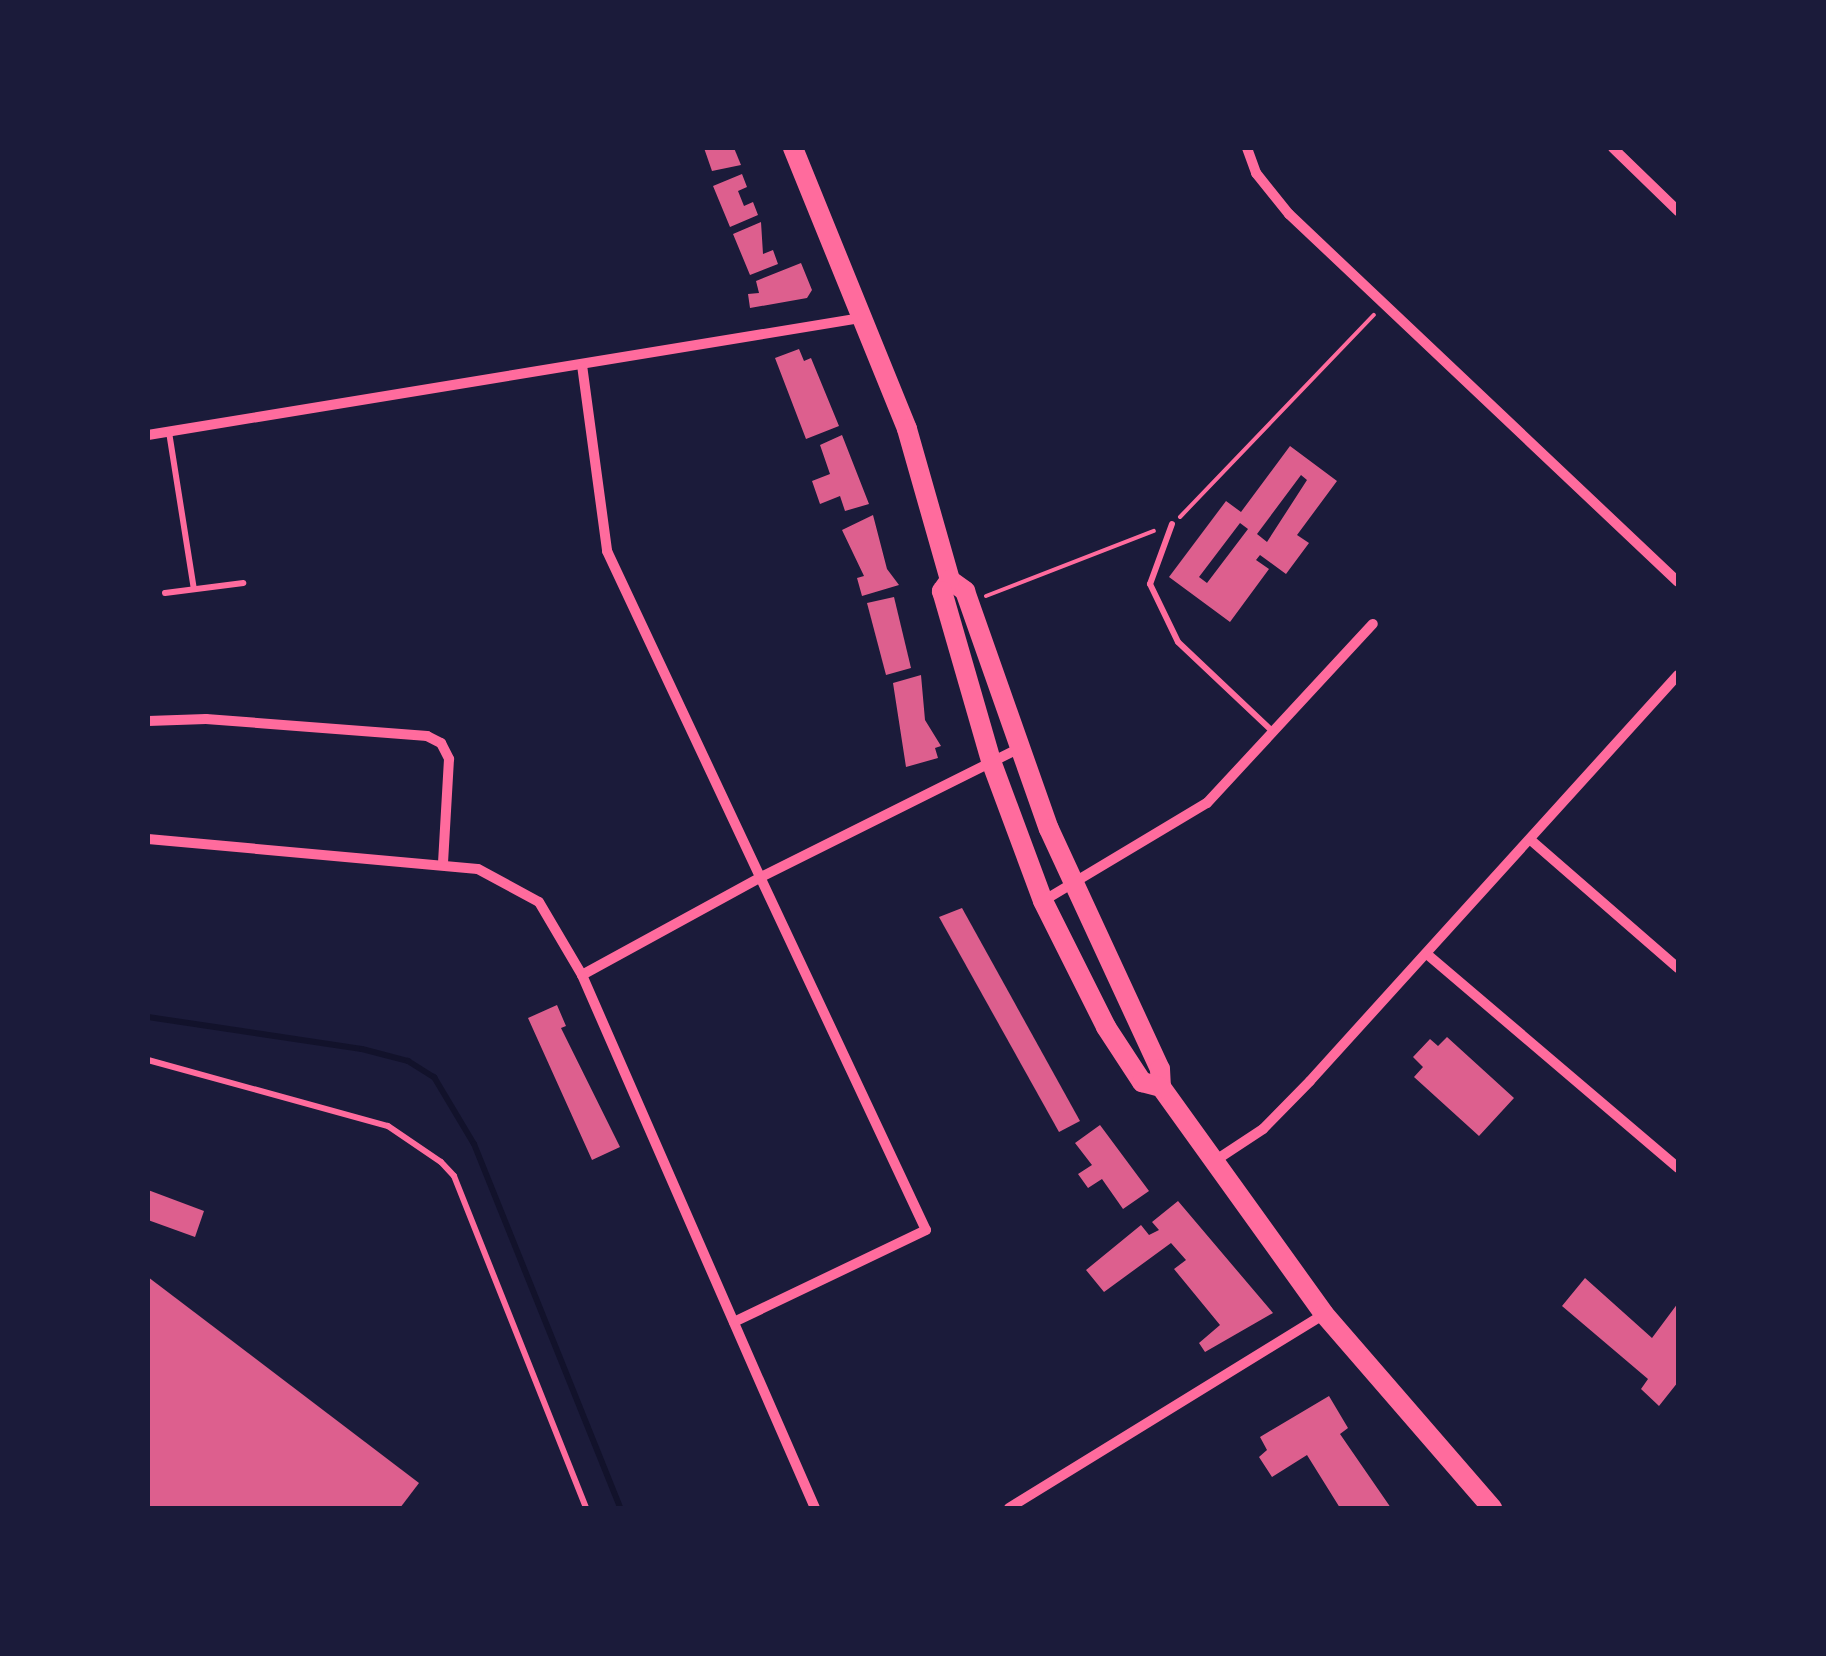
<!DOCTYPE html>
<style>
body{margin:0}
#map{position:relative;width:1826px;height:1656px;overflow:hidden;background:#1b1b3a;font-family:Inter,sans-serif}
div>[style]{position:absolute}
.stream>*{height:6px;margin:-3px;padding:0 3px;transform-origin:3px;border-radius:3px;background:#12122b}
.building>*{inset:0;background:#dd5f8e}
.path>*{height:4px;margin:-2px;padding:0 2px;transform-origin:2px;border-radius:2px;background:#ff6b9d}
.service>*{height:6px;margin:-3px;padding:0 3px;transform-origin:3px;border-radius:3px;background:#ff6b9d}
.minor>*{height:10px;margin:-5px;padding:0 5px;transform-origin:5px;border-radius:5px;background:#ff6b9d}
.primary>*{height:20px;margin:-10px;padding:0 10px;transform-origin:10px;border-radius:10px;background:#ff6b9d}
span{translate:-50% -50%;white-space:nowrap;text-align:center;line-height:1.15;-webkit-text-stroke:9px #1b1b3a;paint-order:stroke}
.frame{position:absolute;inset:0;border:150px solid #1b1b3a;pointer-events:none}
</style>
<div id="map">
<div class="stream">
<div style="left:148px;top:1017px;width:216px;rotate:8.5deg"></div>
<div style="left:362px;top:1049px;width:48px;rotate:14.6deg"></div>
<div style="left:408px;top:1061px;width:31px;rotate:32deg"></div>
<div style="left:434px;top:1077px;width:78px;rotate:59.2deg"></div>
<div style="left:474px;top:1144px;width:392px;rotate:68.1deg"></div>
</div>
<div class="building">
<div style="clip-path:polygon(704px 148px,734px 148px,741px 165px,712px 171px)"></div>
<div style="clip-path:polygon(742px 174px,747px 187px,738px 191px,744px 206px,753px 202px,758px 215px,730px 227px,713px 186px)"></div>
<div style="clip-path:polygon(761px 222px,763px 254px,773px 250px,778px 264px,750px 275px,733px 234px)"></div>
<div style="clip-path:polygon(801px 263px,812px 290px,807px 298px,750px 308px,748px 294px,759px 293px,756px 281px)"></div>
<div style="clip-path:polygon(799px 349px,804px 361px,811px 358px,839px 426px,806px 439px,775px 358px)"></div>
<div style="clip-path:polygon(842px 435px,869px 504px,845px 511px,840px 496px,820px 504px,812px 481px,830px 474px,820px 445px)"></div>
<div style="clip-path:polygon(evenodd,1290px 446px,1337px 481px,1297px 535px,1309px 543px,1286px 574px,1260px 555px,1256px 560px,1269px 569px,1230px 622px,1169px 577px,1226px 501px,1241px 512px,1290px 446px,1301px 475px,1307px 480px,1267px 542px,1257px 534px,1301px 475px,1290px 446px,1240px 523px,1248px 529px,1207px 583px,1199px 577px,1240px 523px)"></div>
<div style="clip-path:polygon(873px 515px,887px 569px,899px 585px,862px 596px,857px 578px,864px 576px,842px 530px)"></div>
<div style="clip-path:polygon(894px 597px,911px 668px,886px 675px,867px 603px)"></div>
<div style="clip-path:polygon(921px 675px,925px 720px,941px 746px,935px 748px,938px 758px,906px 767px,893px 683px)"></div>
<div style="clip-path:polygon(962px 908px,1080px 1121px,1059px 1132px,939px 917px)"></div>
<div style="clip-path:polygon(557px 1005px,566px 1026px,561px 1028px,620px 1147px,592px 1160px,528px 1018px)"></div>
<div style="clip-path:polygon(1447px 1037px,1514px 1098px,1479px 1136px,1414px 1077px,1423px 1067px,1413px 1057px,1430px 1039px,1438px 1046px)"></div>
<div style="clip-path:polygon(1100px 1125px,1149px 1191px,1123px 1209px,1102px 1179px,1088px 1188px,1078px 1174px,1092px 1165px,1075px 1143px)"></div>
<div style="clip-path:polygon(148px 1190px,204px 1211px,195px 1237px,148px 1220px)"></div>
<div style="clip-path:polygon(1178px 1201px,1273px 1313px,1205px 1352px,1199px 1343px,1220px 1325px,1174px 1269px,1186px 1260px,1171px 1243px,1104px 1292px,1086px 1270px,1141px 1225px,1149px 1235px,1159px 1230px,1152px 1222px)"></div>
<div style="clip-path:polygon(148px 1277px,419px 1483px,400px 1508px,148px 1508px)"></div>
<div style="clip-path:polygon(1585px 1278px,1652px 1338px,1678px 1303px,1678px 1382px,1659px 1406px,1641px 1389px,1648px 1379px,1562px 1306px)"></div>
<div style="clip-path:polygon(1329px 1396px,1348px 1428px,1340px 1434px,1391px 1508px,1340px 1508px,1307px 1455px,1272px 1477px,1259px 1457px,1267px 1450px,1260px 1437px)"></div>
</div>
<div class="path">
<div style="left:1180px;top:517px;width:280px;rotate:-46.2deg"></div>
<div style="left:986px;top:596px;width:180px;rotate:-21.2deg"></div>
</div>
<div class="service">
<div style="left:169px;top:432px;width:159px;rotate:81deg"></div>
<div style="left:1172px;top:524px;width:64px;rotate:110.1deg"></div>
<div style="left:1150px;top:584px;width:64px;rotate:64.2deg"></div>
<div style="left:1178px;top:642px;width:129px;rotate:43.4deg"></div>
<div style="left:165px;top:593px;width:79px;rotate:-7.3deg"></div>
<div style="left:148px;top:1060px;width:249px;rotate:15.4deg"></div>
<div style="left:388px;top:1126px;width:64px;rotate:34.2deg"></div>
<div style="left:441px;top:1162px;width:19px;rotate:47deg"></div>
<div style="left:454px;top:1176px;width:357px;rotate:68.3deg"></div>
</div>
<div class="minor">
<div style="left:1247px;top:148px;width:27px;rotate:70deg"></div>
<div style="left:1256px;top:173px;width:53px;rotate:51.2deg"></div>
<div style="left:1289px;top:214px;width:535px;rotate:43.41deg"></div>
<div style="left:1613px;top:148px;width:91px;rotate:44.1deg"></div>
<div style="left:582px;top:365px;width:188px;rotate:82.3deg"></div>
<div style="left:607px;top:551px;width:750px;rotate:64.84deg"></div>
<div style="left:926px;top:1230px;width:213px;rotate:154.4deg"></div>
<div style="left:148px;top:435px;width:723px;rotate:-9.32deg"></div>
<div style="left:148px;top:721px;width:58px;rotate:-2deg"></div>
<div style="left:206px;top:719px;width:222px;rotate:4.4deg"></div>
<div style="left:427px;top:736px;width:16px;rotate:27deg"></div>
<div style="left:441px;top:743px;width:18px;rotate:63deg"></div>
<div style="left:449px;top:759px;width:105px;rotate:93.3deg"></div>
<div style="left:148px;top:839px;width:331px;rotate:5.2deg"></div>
<div style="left:478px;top:869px;width:69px;rotate:28.4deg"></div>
<div style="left:539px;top:902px;width:85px;rotate:59.5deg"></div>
<div style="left:582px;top:975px;width:582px;rotate:66.39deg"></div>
<div style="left:1533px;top:842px;width:192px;rotate:41deg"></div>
<div style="left:1043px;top:901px;width:191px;rotate:-30.9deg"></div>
<div style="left:1207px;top:803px;width:244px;rotate:-47.2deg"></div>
<div style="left:1428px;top:955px;width:328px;rotate:40.4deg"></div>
<div style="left:582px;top:975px;width:204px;rotate:-28.7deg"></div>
<div style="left:761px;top:877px;width:287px;rotate:-26.5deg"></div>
<div style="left:1213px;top:1162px;width:60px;rotate:-33.4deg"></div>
<div style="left:1263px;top:1129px;width:67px;rotate:-45.6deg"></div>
<div style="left:1310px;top:1081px;width:548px;rotate:-47.81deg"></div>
<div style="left:1009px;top:1508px;width:370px;rotate:-31.6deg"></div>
</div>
<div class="primary">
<div style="left:793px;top:148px;width:303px;rotate:67.9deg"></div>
<div style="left:907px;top:429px;width:157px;rotate:74.1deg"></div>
<div style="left:950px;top:580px;width:19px;rotate:36deg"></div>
<div style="left:965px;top:591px;width:252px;rotate:70.6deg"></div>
<div style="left:1049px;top:829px;width:264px;rotate:65.2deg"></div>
<div style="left:1160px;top:1069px;width:18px;rotate:87deg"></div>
<div style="left:1161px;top:1087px;width:279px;rotate:54.3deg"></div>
<div style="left:1324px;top:1314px;width:257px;rotate:49.1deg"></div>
<div style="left:950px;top:580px;width:14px;rotate:126deg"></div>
<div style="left:942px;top:591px;width:177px;rotate:73.9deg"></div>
<div style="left:991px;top:761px;width:149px;rotate:69.6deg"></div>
<div style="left:1043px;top:901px;width:141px;rotate:63.4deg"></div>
<div style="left:1106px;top:1027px;width:66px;rotate:56.8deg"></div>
<div style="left:1142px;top:1082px;width:20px;rotate:15deg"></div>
</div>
<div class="frame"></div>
</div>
